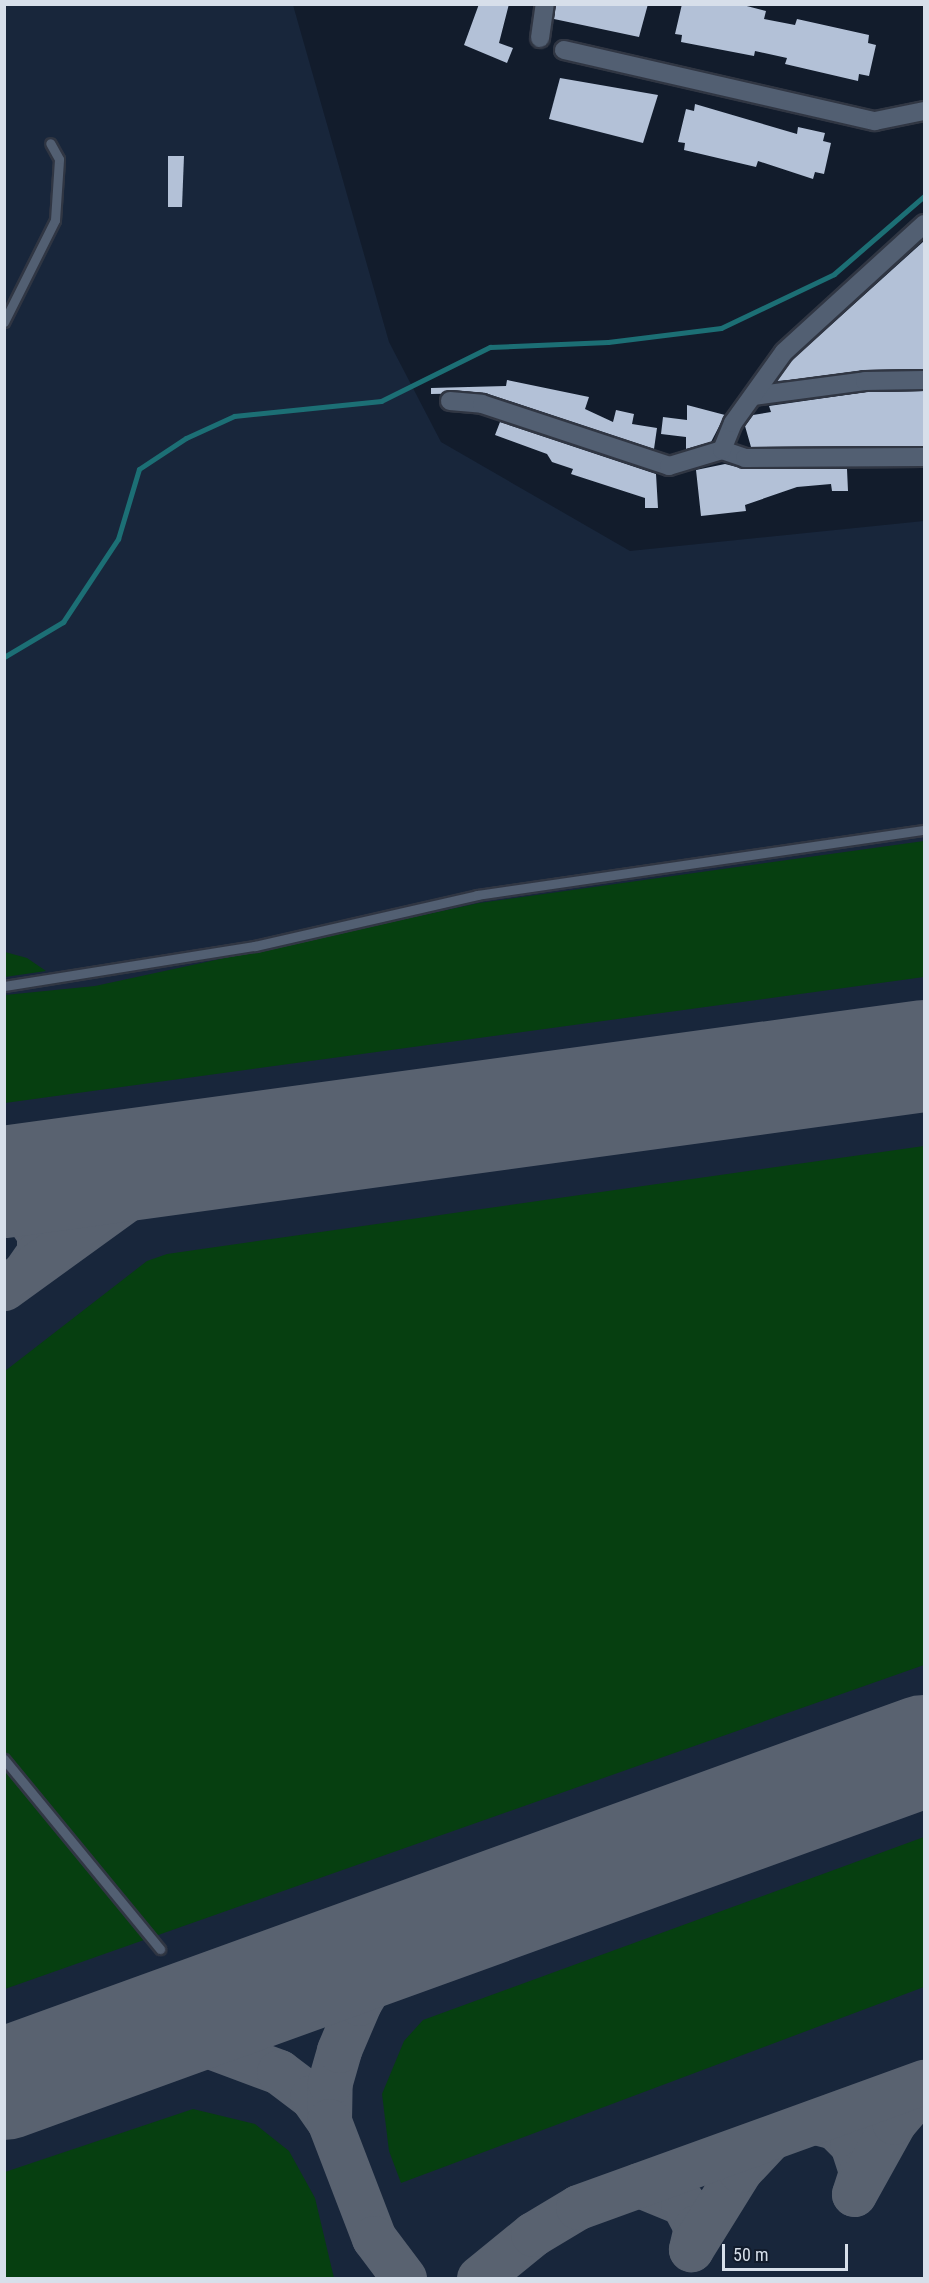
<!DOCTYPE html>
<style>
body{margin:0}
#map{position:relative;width:929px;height:2283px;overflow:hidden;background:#121c2c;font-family:"Roboto Condensed",sans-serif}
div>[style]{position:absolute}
.built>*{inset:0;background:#18263b}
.green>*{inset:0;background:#063f10}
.stream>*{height:5px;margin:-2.5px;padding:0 2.5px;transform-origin:2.5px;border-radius:2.5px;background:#1c6f75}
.taxiway>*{height:45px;margin:-22.5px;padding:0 22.5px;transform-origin:22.5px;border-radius:22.5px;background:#596270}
.runway>*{height:112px;margin:-56px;padding:0 56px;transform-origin:56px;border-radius:56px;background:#596270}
.building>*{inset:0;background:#b3c1d7}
.roads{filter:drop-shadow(2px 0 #303643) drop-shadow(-2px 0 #303643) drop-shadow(0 2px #303643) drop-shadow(0 -2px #303643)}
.lane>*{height:9px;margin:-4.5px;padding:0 4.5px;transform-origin:4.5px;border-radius:4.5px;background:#525f72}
.street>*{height:18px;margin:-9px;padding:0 9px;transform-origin:9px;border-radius:9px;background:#525f72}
span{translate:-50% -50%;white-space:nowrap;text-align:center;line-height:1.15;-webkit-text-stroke:6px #121c2c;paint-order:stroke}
.frame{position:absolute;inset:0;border:6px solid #d7dfea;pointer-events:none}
.scale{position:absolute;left:722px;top:2244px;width:126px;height:27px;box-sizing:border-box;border:3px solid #d7dfea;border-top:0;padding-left:8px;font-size:18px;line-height:21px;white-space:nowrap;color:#d7dfea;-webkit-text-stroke:4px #121c2c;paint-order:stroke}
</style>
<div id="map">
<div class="built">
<div style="clip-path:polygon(5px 5px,293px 5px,389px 342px,441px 442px,630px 551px,924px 521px,924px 2278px,5px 2278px)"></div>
</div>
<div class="green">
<div style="clip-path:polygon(924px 841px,924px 977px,5px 1103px,5px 995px,95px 986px,479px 903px)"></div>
<div style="clip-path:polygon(5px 952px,27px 958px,46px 971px,5px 977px)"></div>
<div style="clip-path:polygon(924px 1146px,924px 1665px,5px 1989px,5px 1371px,147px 1261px,167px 1254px)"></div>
<div style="clip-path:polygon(924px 1837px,924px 1987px,401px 2183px,389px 2151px,382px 2094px,404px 2041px,423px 2020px)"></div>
<div style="clip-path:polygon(193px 2109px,255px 2124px,289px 2151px,315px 2198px,334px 2278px,5px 2278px,5px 2172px)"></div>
</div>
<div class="stream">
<div style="left:4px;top:657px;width:69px;rotate:-30.7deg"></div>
<div style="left:63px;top:622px;width:100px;rotate:-56.5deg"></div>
<div style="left:118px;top:539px;width:73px;rotate:-73.3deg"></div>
<div style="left:139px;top:469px;width:56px;rotate:-33.4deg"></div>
<div style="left:186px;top:438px;width:53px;rotate:-24.6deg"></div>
<div style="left:234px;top:416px;width:148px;rotate:-5.8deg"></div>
<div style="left:381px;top:401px;width:122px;rotate:-26.4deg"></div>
<div style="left:490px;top:347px;width:118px;rotate:-2.4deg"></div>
<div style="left:608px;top:342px;width:114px;rotate:-7.1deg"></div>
<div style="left:721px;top:328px;width:125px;rotate:-25.5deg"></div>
<div style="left:834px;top:274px;width:119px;rotate:-40.9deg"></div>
</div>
<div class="taxiway">
<div style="left:4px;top:1203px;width:26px;rotate:29deg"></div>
<div style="left:27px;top:1216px;width:22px;rotate:56deg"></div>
<div style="left:39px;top:1234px;width:18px;rotate:90deg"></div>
<div style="left:39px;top:1252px;width:24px;rotate:125deg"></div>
<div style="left:4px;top:1288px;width:223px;rotate:-35.9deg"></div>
<div style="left:161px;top:2028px;width:126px;rotate:20.4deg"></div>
<div style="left:279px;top:2072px;width:41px;rotate:37.1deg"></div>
<div style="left:312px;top:2097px;width:29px;rotate:55deg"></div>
<div style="left:329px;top:2121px;width:39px;rotate:-89deg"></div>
<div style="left:330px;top:2082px;width:33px;rotate:-74deg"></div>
<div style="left:339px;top:2050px;width:51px;rotate:-66.9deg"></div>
<div style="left:359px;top:2003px;width:70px;rotate:-59deg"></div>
<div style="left:329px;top:2121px;width:125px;rotate:69deg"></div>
<div style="left:374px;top:2238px;width:50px;rotate:53.1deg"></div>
<div style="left:815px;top:2122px;width:21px;rotate:14deg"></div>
<div style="left:835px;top:2127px;width:24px;rotate:45deg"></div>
<div style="left:852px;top:2144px;width:29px;rotate:72deg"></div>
<div style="left:861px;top:2172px;width:23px;rotate:108deg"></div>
<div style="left:854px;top:2194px;width:82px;rotate:-60.9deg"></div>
<div style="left:894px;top:2122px;width:46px;rotate:-49.4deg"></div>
<div style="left:639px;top:2185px;width:48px;rotate:22.2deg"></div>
<div style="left:683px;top:2203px;width:27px;rotate:62deg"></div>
<div style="left:696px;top:2227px;width:23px;rotate:103deg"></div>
<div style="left:691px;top:2249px;width:93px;rotate:-58.2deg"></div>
<div style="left:740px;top:2170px;width:42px;rotate:-46.9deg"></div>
<div style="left:479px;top:2278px;width:70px;rotate:-39.2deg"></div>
<div style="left:533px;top:2234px;width:52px;rotate:-31deg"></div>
<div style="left:578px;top:2207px;width:368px;rotate:-19.9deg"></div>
</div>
<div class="runway">
<div style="left:4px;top:1182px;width:929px;rotate:-7.8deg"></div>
<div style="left:4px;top:2084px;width:978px;rotate:-19.9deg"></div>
</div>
<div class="building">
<div style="clip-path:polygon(479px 4px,509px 4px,499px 43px,513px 48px,507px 63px,464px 45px)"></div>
<div style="clip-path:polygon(556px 4px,648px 4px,639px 37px,554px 19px)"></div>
<div style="clip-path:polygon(682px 4px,739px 4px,766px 11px,764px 19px,795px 25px,797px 19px,869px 35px,868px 43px,876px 45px,869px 76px,859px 74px,858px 81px,785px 64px,787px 58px,755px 51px,754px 56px,681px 42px,682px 35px,675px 34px)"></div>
<div style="clip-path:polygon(560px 78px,658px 95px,643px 143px,549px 119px)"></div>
<div style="clip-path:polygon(695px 104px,797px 134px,798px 127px,825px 133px,823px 141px,831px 143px,824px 174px,815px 172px,813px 179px,758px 161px,756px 167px,684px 150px,685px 143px,678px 142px,686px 109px,694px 111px)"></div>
<div style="clip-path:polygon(168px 156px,184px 156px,182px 207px,168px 207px)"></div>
<div style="clip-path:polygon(924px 241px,924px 369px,777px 381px,792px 360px)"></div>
<div style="clip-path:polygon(507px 380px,589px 397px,585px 409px,613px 422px,616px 410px,634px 414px,632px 424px,657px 428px,654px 449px,485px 393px,431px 394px,431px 388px,506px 386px)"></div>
<div style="clip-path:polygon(924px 391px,924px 446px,751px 447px,745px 426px,753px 415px,771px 412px,769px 406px,866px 392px)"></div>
<div style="clip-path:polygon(687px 405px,725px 415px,711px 442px,686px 449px,686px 437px,661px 434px,663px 417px,687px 420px)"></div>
<div style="clip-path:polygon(500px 422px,656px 474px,658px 508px,645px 508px,645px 498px,571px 474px,573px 469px,552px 462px,547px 454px,495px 435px)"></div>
<div style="clip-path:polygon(725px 464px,745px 469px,847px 469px,848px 491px,832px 491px,831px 484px,797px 487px,745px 505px,746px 511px,701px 516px,696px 470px)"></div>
</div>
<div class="roads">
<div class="lane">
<div style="left:4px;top:322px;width:114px;rotate:-63.4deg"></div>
<div style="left:55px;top:220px;width:61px;rotate:-86.2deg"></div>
<div style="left:59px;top:159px;width:18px;rotate:-119deg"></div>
<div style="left:4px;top:986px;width:254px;rotate:-9.1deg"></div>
<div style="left:255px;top:946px;width:228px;rotate:-12.9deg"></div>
<div style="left:477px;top:895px;width:452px;rotate:-8.3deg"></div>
<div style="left:4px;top:1759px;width:246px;rotate:50.6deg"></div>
</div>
<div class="street">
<div style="left:540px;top:38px;width:34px;rotate:-82deg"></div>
<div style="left:564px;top:50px;width:319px;rotate:12.9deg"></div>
<div style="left:875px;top:121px;width:50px;rotate:-11.5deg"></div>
<div style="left:753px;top:396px;width:113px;rotate:-7.6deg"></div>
<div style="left:865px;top:381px;width:59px;rotate:-1deg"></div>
<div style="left:450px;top:401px;width:32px;rotate:5deg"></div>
<div style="left:482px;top:404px;width:197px;rotate:18.3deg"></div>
<div style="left:669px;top:466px;width:55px;rotate:-16.8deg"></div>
<div style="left:722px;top:450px;width:24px;rotate:19deg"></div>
<div style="left:745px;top:458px;width:179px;rotate:-0.3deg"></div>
<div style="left:722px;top:450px;width:29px;rotate:-68deg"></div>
<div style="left:733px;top:423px;width:87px;rotate:-54.3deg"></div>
<div style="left:784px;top:352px;width:190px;rotate:-42.4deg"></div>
</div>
</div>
<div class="frame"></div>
<div class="scale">50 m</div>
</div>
